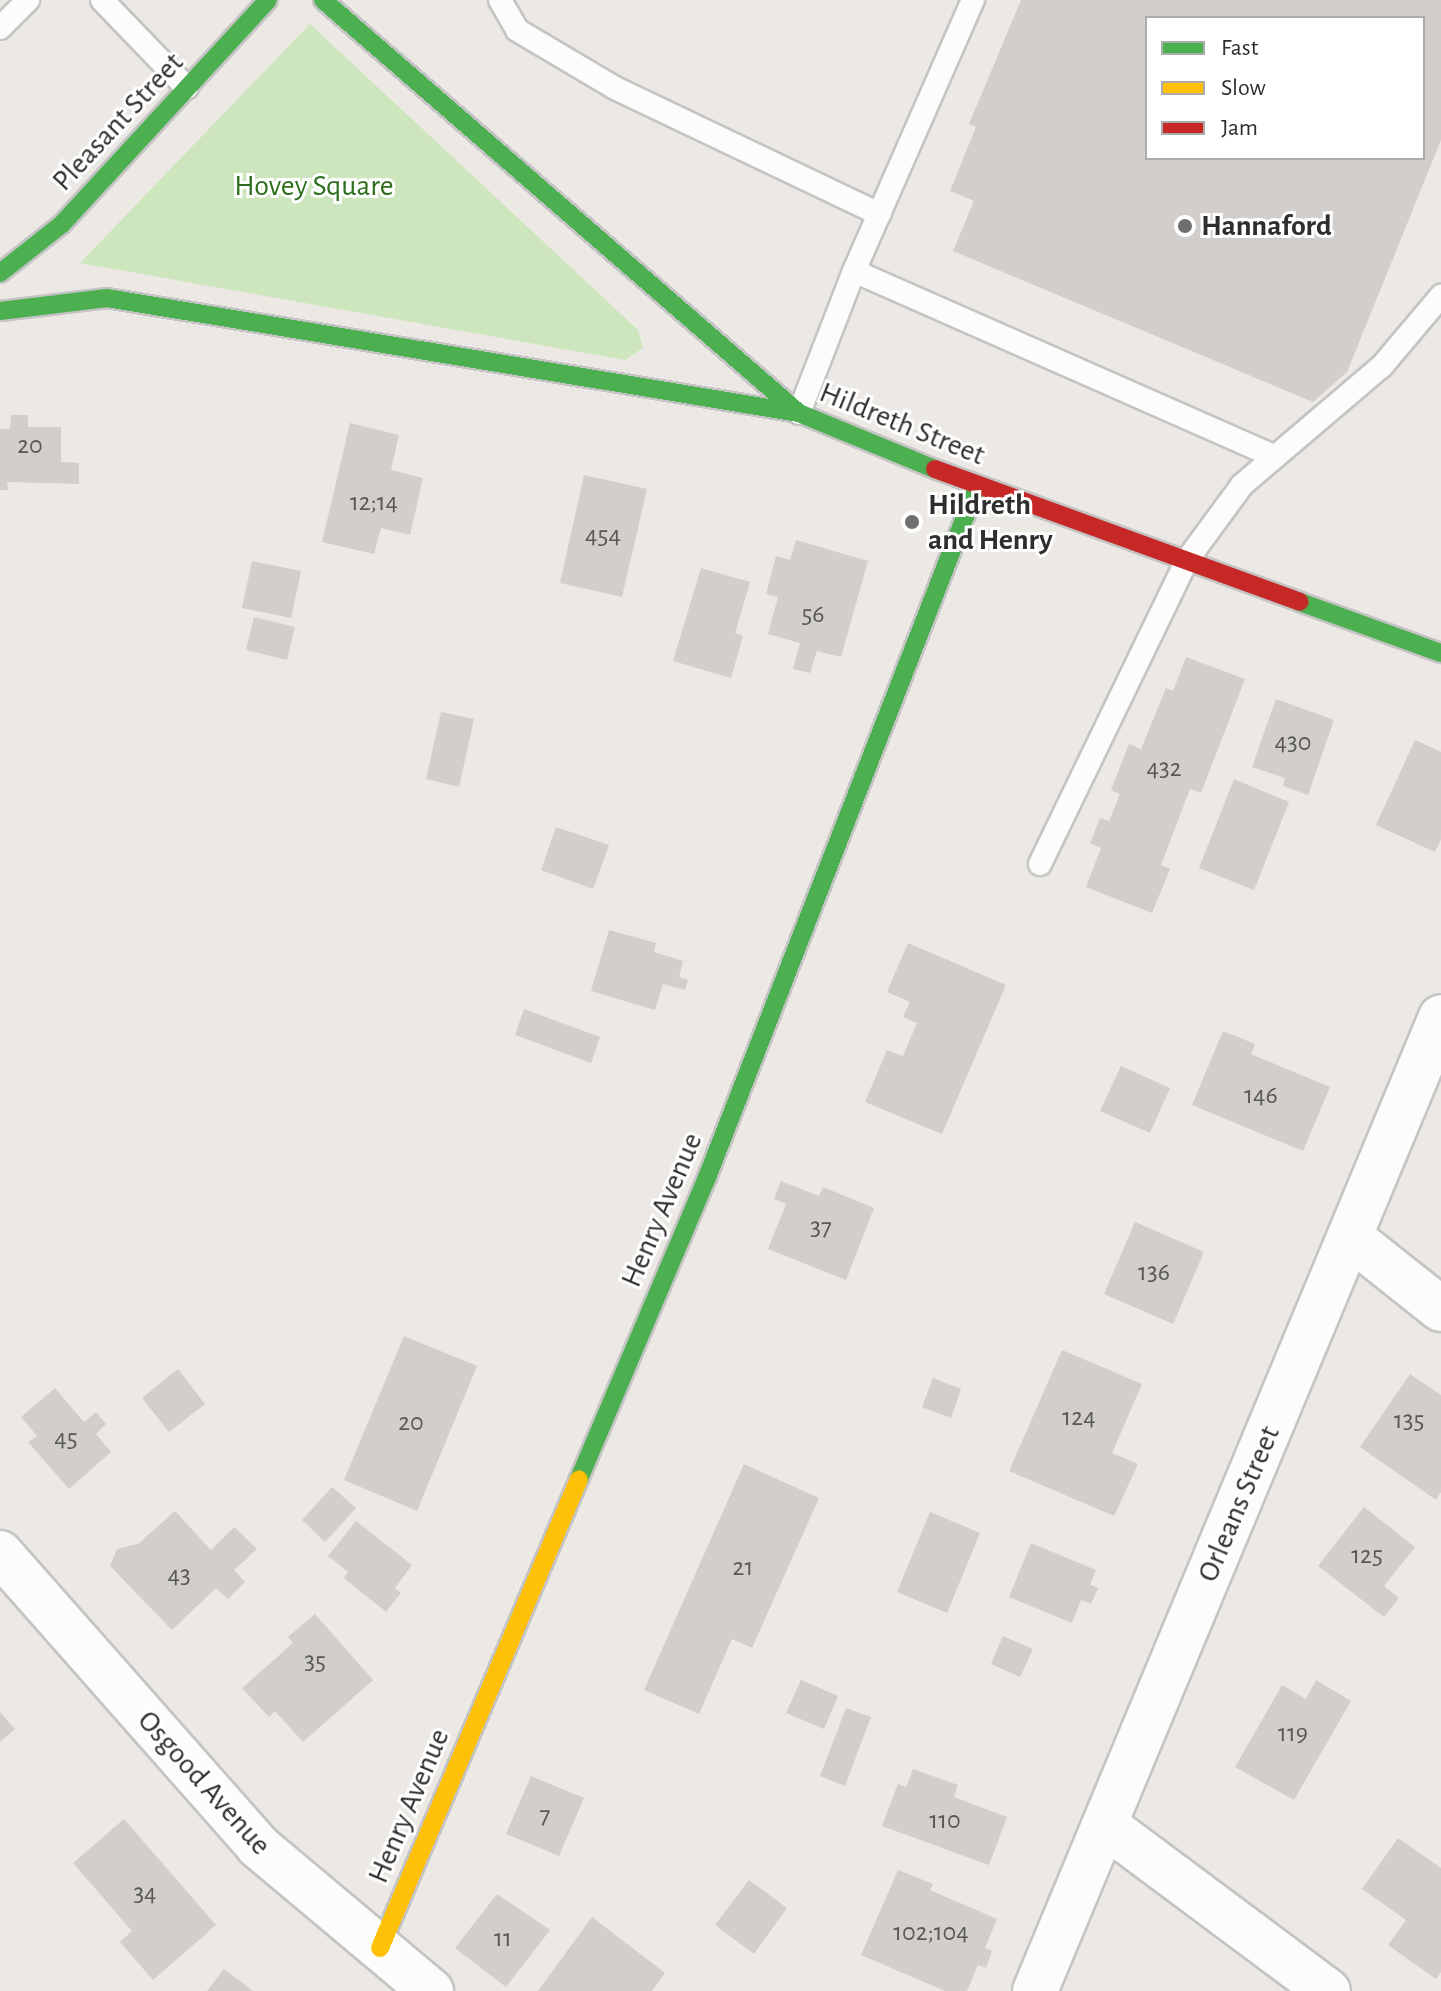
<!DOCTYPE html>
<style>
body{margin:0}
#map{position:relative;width:1441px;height:1991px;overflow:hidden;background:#ece8e4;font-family:"Alegreya Sans",sans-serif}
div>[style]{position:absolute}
.green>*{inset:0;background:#cee6be}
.building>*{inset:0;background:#d1cecb}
.roads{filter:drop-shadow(2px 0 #c5c4c5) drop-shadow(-2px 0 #c5c4c5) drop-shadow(0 2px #c5c4c5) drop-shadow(0 -2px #c5c4c5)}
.lane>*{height:22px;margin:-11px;padding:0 11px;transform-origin:11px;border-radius:11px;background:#fcfcfb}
.street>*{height:44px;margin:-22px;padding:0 22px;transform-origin:22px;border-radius:22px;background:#fcfcfb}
.fast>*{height:18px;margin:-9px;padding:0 9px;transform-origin:9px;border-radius:9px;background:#4caf50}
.slow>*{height:18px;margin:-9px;padding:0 9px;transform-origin:9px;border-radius:9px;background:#ffc107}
.jam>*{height:18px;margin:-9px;padding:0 9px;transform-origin:9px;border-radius:9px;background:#c62828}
.dots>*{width:22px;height:22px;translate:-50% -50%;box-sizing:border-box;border:4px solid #fff;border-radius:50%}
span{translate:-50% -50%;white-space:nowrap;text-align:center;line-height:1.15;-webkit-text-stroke:6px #fff;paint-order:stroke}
.number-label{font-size:26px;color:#585857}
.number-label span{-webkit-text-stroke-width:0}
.street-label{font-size:30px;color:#2e2e2e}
.park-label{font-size:30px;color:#2c6e1b}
.poi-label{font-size:30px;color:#2e2e2e;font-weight:700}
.left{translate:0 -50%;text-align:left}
.legend{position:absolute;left:1145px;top:16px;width:280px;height:144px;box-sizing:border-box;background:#fff;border:2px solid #ababab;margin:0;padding:10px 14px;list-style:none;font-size:24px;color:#2e2e2e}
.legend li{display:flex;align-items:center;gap:16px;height:40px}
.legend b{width:40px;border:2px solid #ababab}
</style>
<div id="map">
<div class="green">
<div style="clip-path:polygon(310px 24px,638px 330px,643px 348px,625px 360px,80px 263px)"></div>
</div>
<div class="building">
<div style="clip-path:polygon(evenodd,1021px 0,1441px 0,1441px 140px,1347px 372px,1313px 402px,953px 251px,974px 201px,950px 191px,976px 127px,969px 124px,1021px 0,1147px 18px,1423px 18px,1423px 158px,1147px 158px,1147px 18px)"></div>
<div style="clip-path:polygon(11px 415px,28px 415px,28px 427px,61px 427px,61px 462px,79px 463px,79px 484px,7px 482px,8px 490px,0 490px,0 429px,10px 429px)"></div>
<div style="clip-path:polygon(350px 423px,399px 435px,391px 470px,423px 478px,410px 535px,381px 528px,374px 554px,322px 542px)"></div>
<div style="clip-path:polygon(584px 475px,647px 489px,622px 597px,560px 583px)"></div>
<div style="clip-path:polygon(796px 540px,868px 561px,841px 657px,817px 651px,810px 673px,793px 669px,800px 643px,768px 634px,778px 597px,766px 594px,776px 556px,790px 560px)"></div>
<div style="clip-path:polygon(252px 561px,301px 571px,291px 618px,242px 608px)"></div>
<div style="clip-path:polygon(701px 568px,750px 582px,735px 633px,743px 636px,731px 678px,673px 661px)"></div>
<div style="clip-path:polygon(254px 617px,295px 627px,287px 660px,246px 650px)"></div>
<div style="clip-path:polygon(1186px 657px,1245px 679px,1201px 793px,1190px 789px,1161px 865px,1170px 869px,1152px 913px,1086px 887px,1101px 848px,1090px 843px,1100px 818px,1109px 821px,1120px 794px,1111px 790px,1129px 744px,1141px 749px,1166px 688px,1173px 691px)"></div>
<div style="clip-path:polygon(1276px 699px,1334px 720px,1308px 795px,1283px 786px,1285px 778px,1252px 767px)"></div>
<div style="clip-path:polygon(441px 712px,474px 719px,459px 787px,426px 779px)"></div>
<div style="clip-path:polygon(1415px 740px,1441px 752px,1441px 839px,1435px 852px,1376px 825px)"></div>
<div style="clip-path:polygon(1234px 779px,1289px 802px,1254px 890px,1199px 868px)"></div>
<div style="clip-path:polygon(556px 827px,609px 845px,593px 889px,541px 870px)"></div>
<div style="clip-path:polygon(609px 930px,656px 943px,654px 952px,683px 961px,679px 977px,688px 980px,685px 990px,663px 984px,655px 1010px,591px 991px)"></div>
<div style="clip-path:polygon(908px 943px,1006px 985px,942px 1134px,865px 1102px,887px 1050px,903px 1056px,917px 1023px,903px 1017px,910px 1002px,887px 992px)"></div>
<div style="clip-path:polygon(524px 1009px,600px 1037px,591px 1063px,515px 1035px)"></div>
<div style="clip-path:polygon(1223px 1031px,1255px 1044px,1251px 1054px,1330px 1087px,1303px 1151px,1192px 1105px)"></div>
<div style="clip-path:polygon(1121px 1066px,1170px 1088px,1150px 1133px,1100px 1111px)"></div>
<div style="clip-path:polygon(781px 1181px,819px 1196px,823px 1187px,874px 1208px,846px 1280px,768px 1249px,786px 1204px,774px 1199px)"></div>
<div style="clip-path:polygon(1135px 1222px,1204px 1252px,1173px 1324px,1104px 1294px)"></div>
<div style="clip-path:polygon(404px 1336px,477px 1366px,417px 1511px,344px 1480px)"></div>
<div style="clip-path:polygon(1062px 1350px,1142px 1384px,1112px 1453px,1138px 1464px,1114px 1516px,1009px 1471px)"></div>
<div style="clip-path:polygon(178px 1369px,205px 1404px,169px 1432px,142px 1398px)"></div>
<div style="clip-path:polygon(1410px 1374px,1441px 1395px,1441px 1492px,1436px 1500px,1360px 1447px)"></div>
<div style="clip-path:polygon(933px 1378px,961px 1389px,951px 1418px,922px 1407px)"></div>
<div style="clip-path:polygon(55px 1388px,84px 1422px,96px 1412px,106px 1424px,96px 1434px,111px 1452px,69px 1489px,28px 1442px,37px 1436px,21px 1417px)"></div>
<div style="clip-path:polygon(744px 1464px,819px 1498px,752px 1648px,732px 1639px,699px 1714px,644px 1690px)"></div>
<div style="clip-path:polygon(332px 1487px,356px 1508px,325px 1542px,302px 1520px)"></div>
<div style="clip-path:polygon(1364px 1507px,1415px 1547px,1384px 1586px,1399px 1598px,1384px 1617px,1318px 1566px)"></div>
<div style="clip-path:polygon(175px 1511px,211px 1550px,234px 1527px,257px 1549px,234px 1570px,245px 1582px,228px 1599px,216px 1588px,172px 1630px,110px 1566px,117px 1549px,138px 1544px)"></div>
<div style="clip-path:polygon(930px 1512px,980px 1533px,947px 1613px,897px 1592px)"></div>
<div style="clip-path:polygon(356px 1521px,412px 1565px,395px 1588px,401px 1593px,386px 1612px,344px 1578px,348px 1572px,328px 1556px)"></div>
<div style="clip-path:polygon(1031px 1543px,1096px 1570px,1090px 1585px,1098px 1588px,1091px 1604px,1081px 1600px,1072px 1623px,1009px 1597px)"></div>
<div style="clip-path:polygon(315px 1614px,373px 1680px,303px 1742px,275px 1711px,269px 1717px,242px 1688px,293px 1643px,288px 1637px)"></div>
<div style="clip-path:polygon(1003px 1636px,1033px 1649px,1020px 1677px,991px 1664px)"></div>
<div style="clip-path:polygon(801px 1680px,838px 1696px,824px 1729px,786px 1713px)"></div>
<div style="clip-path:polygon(1316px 1680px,1351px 1701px,1294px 1800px,1235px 1767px,1282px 1685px,1306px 1699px)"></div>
<div style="clip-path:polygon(846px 1708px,871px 1717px,845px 1786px,820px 1776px)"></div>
<div style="clip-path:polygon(0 1712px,15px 1729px,0 1742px)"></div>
<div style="clip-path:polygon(913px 1769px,958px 1785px,954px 1797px,1007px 1817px,989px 1865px,882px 1826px,898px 1784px,906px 1787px)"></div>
<div style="clip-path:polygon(531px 1776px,584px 1798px,559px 1856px,506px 1834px)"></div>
<div style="clip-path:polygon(124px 1819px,216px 1925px,153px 1980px,120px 1942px,132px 1931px,73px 1863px)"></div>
<div style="clip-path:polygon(1398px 1838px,1441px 1868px,1441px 1972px,1436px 1979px,1388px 1945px,1406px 1920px,1362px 1889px)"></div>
<div style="clip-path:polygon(898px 1870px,933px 1884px,930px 1890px,997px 1919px,985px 1948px,992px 1951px,986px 1968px,978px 1965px,967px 1991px,945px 1991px,861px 1955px)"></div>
<div style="clip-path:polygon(749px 1880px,787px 1908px,754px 1954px,715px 1925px)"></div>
<div style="clip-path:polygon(497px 1894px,550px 1930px,506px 1987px,455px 1948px)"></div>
<div style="clip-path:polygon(592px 1917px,665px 1973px,652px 1991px,538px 1991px)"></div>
<div style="clip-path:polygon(224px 1969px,253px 1991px,207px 1991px)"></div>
</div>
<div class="roads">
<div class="lane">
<div style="left:102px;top:0;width:122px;rotate:46deg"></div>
<div style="left:500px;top:0;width:34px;rotate:60deg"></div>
<div style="left:517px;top:30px;width:114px;rotate:30.6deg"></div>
<div style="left:615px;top:88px;width:293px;rotate:25.5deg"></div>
<div style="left:0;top:28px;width:40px;rotate:-45deg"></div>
<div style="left:854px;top:271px;width:460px;rotate:23.8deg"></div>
<div style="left:799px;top:413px;width:152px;rotate:-68.8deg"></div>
<div style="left:854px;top:271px;width:296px;rotate:-66.3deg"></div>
<div style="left:1040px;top:864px;width:338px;rotate:-64.2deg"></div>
<div style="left:1187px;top:560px;width:93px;rotate:-53.7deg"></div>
<div style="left:1242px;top:485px;width:184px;rotate:-40.4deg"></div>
<div style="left:1382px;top:366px;width:92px;rotate:-49.9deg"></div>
</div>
<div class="street">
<div style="left:1350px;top:1237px;width:116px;rotate:38.4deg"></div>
<div style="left:0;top:1553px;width:390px;rotate:48.6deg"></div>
<div style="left:258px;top:1846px;width:226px;rotate:40deg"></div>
<div style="left:1105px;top:1825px;width:278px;rotate:36.7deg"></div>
<div style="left:1035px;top:1991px;width:1055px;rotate:-67.37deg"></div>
</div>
<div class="fast">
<div style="left:323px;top:0;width:630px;rotate:40.95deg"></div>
<div style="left:799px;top:413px;width:147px;rotate:22.4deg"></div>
<div style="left:0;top:273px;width:79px;rotate:-38.3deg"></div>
<div style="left:62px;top:224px;width:304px;rotate:-47.4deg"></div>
<div style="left:0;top:311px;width:108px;rotate:-6.9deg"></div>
<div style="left:107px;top:298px;width:701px;rotate:9.44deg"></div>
<div style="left:1300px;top:602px;width:150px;rotate:19.9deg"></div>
<div style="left:579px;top:1479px;width:330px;rotate:-67deg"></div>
<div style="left:708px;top:1175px;width:740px;rotate:-68.67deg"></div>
</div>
<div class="slow">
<div style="left:380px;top:1948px;width:509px;rotate:-67.01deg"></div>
</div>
<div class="jam">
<div style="left:935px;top:469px;width:388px;rotate:20deg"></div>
</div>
</div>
<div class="dots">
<div style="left:1185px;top:226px;background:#706f6e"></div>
<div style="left:912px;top:522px;background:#706f6e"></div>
</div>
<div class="number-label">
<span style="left:30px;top:446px">20</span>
<span style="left:374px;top:503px">12;14</span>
<span style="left:603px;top:536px">454</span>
<span style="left:813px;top:615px">56</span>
<span style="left:1293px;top:743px">430</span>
<span style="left:1164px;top:769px">432</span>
<span style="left:1261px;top:1096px">146</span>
<span style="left:821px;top:1228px">37</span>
<span style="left:1154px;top:1273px">136</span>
<span style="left:1079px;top:1418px">124</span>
<span style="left:1409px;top:1421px">135</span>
<span style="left:411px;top:1423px">20</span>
<span style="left:66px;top:1439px">45</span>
<span style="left:1367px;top:1556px">125</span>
<span style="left:743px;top:1568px">21</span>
<span style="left:179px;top:1576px">43</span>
<span style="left:315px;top:1662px">35</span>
<span style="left:1293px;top:1734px">119</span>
<span style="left:545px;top:1816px">7</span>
<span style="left:945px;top:1821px">110</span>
<span style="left:145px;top:1894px">34</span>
<span style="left:931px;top:1933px">102;104</span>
<span style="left:503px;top:1939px">11</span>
</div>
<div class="street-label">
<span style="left:118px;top:122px;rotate:-47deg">Pleasant Street</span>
<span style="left:902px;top:424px;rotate:22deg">Hildreth Street</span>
<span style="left:662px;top:1210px;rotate:-67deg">Henry Avenue</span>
<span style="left:1239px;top:1504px;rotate:-67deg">Orleans Street</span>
<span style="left:204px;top:1783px;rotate:48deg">Osgood Avenue</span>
<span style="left:409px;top:1806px;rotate:-67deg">Henry Avenue</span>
</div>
<div class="park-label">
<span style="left:314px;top:186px">Hovey Square</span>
</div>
<div class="poi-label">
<span class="left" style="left:1201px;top:226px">Hannaford</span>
<span class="left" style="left:928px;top:522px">Hildreth<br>and Henry</span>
</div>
<ul class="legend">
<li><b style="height:10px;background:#4caf50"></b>Fast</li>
<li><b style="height:10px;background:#ffc107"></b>Slow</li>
<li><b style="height:10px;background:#c62828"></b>Jam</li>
</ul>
</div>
